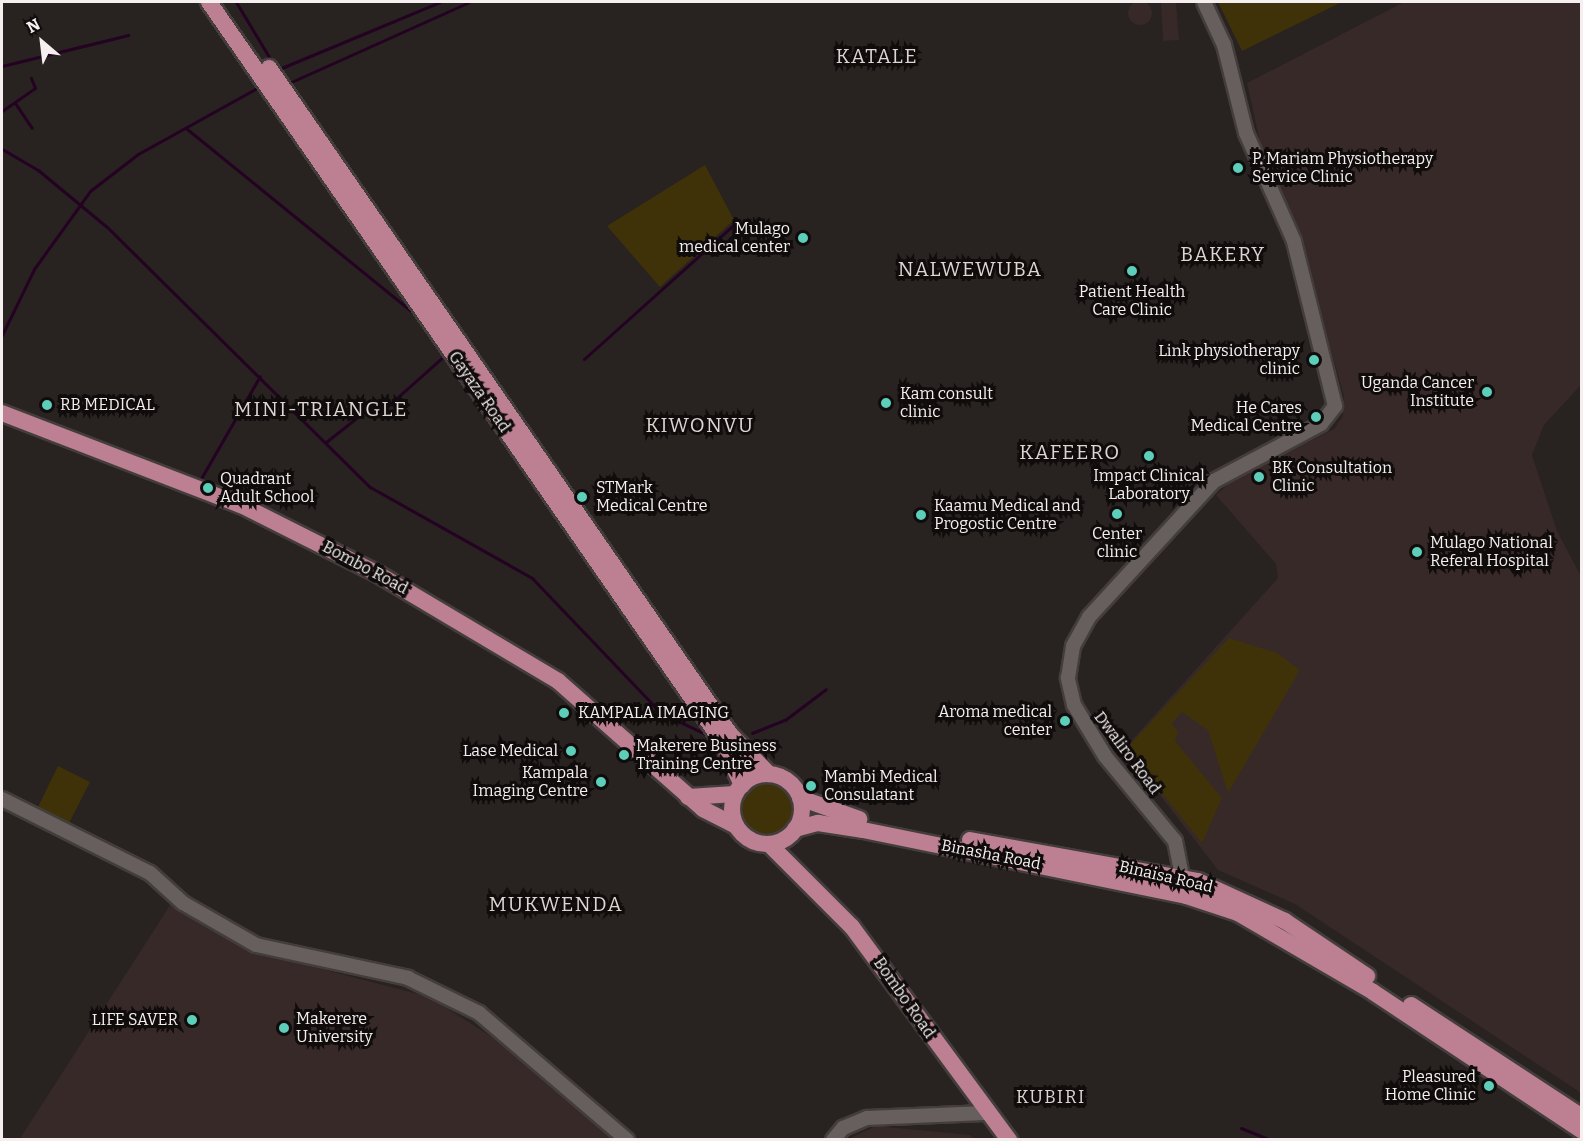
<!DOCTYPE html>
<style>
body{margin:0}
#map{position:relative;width:1583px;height:1141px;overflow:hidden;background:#282220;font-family:Bitter,serif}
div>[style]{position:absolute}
.built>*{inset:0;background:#362927}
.round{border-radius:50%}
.green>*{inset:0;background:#3f3209}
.stream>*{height:3px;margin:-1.5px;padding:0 1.5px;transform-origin:1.5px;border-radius:1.5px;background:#240222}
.roads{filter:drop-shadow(2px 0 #433d3c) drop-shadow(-2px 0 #433d3c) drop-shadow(0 2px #433d3c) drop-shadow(0 -2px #433d3c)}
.tertiary>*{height:14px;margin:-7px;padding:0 7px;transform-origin:7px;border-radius:7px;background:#675f5e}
.primary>*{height:16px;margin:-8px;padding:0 8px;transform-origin:8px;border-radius:8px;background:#bd8092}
.primary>.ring{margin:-8px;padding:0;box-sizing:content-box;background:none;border:16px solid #bd8092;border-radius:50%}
.dots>*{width:16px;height:16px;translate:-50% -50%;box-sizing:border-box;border:3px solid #0f0c0b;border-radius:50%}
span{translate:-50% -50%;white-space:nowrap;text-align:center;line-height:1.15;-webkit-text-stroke:6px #0f0c0b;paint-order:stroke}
.poi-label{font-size:16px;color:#f5f0ef}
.left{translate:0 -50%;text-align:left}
.right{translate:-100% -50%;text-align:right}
.street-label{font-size:16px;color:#f5f0ef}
.neighbourhood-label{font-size:18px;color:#ded5d3;letter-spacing:1.5px}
.quarter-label{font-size:20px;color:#ded5d3;letter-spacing:1.5px}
.frame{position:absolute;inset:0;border:3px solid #f5f0ef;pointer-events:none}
.north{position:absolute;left:12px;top:12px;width:60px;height:60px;-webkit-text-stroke:4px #0f0c0b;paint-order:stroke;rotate:332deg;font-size:16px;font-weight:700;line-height:24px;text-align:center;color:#f5f0ef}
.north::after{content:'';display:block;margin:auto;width:21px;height:27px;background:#f5f0ef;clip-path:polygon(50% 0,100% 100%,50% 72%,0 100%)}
</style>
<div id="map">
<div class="built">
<div class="round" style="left:1128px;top:1px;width:24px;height:24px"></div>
<div style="clip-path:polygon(1161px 2px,1176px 2px,1179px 40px,1163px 41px)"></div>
<div style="clip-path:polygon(1404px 2px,1581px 2px,1581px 385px,1544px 425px,1532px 455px,1557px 531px,1581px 576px,1581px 1093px,1295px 904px,1218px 870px,1124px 749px,1278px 578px,1276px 564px,1216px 495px,1234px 479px,1334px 429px,1343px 416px,1344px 396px,1296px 228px,1260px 142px,1247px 83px)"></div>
<div style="clip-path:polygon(174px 899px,236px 940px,280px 958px,429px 997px,527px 1059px,616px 1140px,19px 1140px)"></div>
<div style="clip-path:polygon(876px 1126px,970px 1135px,975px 1139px,848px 1139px)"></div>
</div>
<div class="green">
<div style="clip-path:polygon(1218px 2px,1342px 2px,1242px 51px)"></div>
<div style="clip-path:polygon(705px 165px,734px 220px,660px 287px,607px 226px)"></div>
<div style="clip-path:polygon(1229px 638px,1277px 653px,1300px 670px,1228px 793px,1208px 730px,1182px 712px,1172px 723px,1178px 732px,1175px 741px,1222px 798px,1202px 843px,1126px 749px)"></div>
<div style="clip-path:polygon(58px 766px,90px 782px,68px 825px,37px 809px)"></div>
<div class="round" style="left:739px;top:782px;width:54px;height:54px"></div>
</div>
<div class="stream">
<div style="left:236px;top:2px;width:70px;rotate:59deg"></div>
<div style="left:2px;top:66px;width:130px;rotate:-13.8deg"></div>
<div style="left:279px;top:69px;width:174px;rotate:-22.6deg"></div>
<div style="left:289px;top:83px;width:197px;rotate:-24.2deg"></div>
<div style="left:15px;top:103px;width:30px;rotate:56deg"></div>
<div style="left:2px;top:111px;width:40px;rotate:-34.9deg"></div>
<div style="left:35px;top:88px;width:11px;rotate:-112deg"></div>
<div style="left:187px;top:129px;width:298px;rotate:39.1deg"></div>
<div style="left:2px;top:149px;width:42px;rotate:30.3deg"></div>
<div style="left:38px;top:170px;width:89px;rotate:39.6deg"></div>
<div style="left:107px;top:227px;width:370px;rotate:44.7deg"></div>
<div style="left:370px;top:487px;width:186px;rotate:29.3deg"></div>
<div style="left:532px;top:578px;width:187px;rotate:46.3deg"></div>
<div style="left:661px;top:713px;width:56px;rotate:25.2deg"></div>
<div style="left:2px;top:335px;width:73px;rotate:-64.1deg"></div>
<div style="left:34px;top:269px;width:96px;rotate:-54.3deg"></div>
<div style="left:90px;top:191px;width:61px;rotate:-37.6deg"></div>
<div style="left:138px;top:154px;width:138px;rotate:-29deg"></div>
<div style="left:584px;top:359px;width:207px;rotate:-41.9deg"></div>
<div style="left:326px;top:442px;width:68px;rotate:-38.4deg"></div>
<div style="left:379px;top:400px;width:12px;rotate:20deg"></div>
<div style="left:390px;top:404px;width:72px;rotate:-41.6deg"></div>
<div style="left:138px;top:474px;width:119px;rotate:21.6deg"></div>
<div style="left:199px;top:482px;width:122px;rotate:-60.1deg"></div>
<div style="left:752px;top:733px;width:35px;rotate:-22deg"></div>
<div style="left:785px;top:720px;width:51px;rotate:-37.1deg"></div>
<div style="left:1241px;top:1128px;width:31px;rotate:22deg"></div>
</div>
<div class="roads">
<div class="tertiary">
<div style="left:2px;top:799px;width:165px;rotate:26.6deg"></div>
<div style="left:150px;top:873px;width:45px;rotate:42.3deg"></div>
<div style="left:183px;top:903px;width:84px;rotate:29.9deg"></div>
<div style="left:256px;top:945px;width:156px;rotate:12.2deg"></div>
<div style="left:408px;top:978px;width:79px;rotate:26.2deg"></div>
<div style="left:479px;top:1013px;width:195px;rotate:40.6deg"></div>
<div style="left:1186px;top:896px;width:56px;rotate:-101.3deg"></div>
<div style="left:1175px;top:841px;width:110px;rotate:-129.5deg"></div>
<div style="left:1105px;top:756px;width:60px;rotate:-121.3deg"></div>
<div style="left:1074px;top:705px;width:28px;rotate:-103deg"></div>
<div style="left:1068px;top:678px;width:32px;rotate:-81deg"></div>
<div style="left:1073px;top:646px;width:33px;rotate:-61deg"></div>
<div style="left:1089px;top:617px;width:185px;rotate:-47.4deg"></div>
<div style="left:1214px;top:481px;width:121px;rotate:-28deg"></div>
<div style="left:1321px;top:424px;width:23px;rotate:-52deg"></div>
<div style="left:1335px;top:406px;width:170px;rotate:-104deg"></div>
<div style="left:1294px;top:241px;width:118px;rotate:-114deg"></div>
<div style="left:1246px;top:133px;width:91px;rotate:-104deg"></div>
<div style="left:1224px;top:45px;width:47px;rotate:-114.9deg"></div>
<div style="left:833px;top:1140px;width:16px;rotate:-50deg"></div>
<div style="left:843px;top:1128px;width:26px;rotate:-23deg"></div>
<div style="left:867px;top:1118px;width:118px;rotate:-2.4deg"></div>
</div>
<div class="primary">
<div style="left:209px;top:2px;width:898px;rotate:55.25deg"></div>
<div style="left:721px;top:740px;width:50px;rotate:65deg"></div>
<div style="left:269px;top:68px;width:810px;rotate:55.31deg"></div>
<div style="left:730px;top:734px;width:56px;rotate:45.7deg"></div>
<div style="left:2px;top:413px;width:256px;rotate:21.1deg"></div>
<div style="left:241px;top:505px;width:153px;rotate:26.7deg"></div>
<div style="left:378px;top:574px;width:209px;rotate:30.7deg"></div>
<div style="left:558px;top:681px;width:193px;rotate:41.4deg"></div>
<div style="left:703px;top:809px;width:37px;rotate:27deg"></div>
<div class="ring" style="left:732px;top:774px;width:54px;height:54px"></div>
<div style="left:688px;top:797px;width:47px;rotate:-3.7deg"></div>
<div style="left:800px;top:798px;width:63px;rotate:19.6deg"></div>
<div style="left:795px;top:829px;width:24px;rotate:-15deg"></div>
<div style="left:818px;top:823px;width:46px;rotate:8.8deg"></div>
<div style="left:863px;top:830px;width:330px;rotate:11.5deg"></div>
<div style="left:1186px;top:896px;width:55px;rotate:18.1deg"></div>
<div style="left:1238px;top:913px;width:156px;rotate:30.3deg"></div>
<div style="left:1373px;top:992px;width:251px;rotate:33.6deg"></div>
<div style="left:970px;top:840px;width:232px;rotate:10.2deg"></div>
<div style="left:1198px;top:881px;width:96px;rotate:24.7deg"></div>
<div style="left:1285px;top:921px;width:99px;rotate:33.9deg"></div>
<div style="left:769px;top:844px;width:117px;rotate:45deg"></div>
<div style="left:852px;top:927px;width:265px;rotate:53.6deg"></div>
<div style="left:1411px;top:1005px;width:204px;rotate:33.2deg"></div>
</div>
</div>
<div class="dots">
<div style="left:1238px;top:168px;background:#5cceba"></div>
<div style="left:803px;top:238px;background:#5cceba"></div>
<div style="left:1132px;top:271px;background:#5cceba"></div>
<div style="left:1314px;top:360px;background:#5cceba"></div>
<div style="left:1487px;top:392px;background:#5cceba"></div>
<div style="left:886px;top:403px;background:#5cceba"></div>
<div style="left:47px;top:405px;background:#5cceba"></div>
<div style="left:1316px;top:417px;background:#5cceba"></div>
<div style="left:1149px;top:456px;background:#5cceba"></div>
<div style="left:1259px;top:477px;background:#5cceba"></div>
<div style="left:208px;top:488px;background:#5cceba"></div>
<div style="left:582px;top:497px;background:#5cceba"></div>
<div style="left:1117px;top:514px;background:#5cceba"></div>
<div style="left:921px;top:515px;background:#5cceba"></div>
<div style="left:1417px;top:552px;background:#5cceba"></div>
<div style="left:564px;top:713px;background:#5cceba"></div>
<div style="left:1065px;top:721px;background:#5cceba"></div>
<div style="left:571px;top:751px;background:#5cceba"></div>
<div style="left:624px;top:755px;background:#5cceba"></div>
<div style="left:601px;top:782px;background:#5cceba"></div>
<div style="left:811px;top:786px;background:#5cceba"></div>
<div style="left:192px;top:1020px;background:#5cceba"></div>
<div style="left:284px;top:1028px;background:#5cceba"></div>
<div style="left:1489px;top:1086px;background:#5cceba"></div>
</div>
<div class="poi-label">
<span class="left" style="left:1252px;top:168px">P. Mariam Physiotherapy<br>Service Clinic</span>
<span class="right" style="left:790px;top:238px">Mulago<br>medical center</span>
<span style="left:1132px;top:301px">Patient Health<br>Care Clinic</span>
<span class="right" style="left:1300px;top:360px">Link physiotherapy<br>clinic</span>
<span class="right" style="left:1474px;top:392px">Uganda Cancer<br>Institute</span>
<span class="left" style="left:900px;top:403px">Kam consult<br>clinic</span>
<span class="left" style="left:60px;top:405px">RB MEDICAL</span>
<span class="right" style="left:1302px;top:417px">He Cares<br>Medical Centre</span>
<span class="left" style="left:1272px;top:477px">BK Consultation<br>Clinic</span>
<span style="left:1149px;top:485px">Impact Clinical<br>Laboratory</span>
<span class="left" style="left:220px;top:488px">Quadrant<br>Adult School</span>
<span class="left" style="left:596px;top:497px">STMark<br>Medical Centre</span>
<span class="left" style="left:934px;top:515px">Kaamu Medical and<br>Progostic Centre</span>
<span style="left:1117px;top:543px">Center<br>clinic</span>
<span class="left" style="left:1430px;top:552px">Mulago National<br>Referal Hospital</span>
<span class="right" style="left:1052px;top:721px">Aroma medical<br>center</span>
<span class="left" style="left:578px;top:713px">KAMPALA IMAGING</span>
<span class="left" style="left:636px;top:755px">Makerere Business<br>Training Centre</span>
<span class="right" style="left:558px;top:751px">Lase Medical</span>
<span class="right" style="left:588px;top:782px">Kampala<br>Imaging Centre</span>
<span class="left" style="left:824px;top:786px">Mambi Medical<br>Consulatant</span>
<span class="left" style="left:296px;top:1028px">Makerere<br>University</span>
<span class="right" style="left:178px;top:1020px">LIFE SAVER</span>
<span class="right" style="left:1476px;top:1086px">Pleasured<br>Home Clinic</span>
</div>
<div class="street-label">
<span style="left:479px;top:392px;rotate:55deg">Gayaza Road</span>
<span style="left:365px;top:568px;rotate:28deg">Bombo Road</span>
<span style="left:1127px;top:753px;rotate:53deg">Dwaliro Road</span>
<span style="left:991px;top:855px;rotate:11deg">Binasha Road</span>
<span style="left:1166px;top:877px;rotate:13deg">Binaisa Road</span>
<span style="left:904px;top:998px;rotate:55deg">Bombo Road</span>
</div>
<div class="neighbourhood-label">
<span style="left:1051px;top:1097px">KUBIRI</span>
</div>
<div class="quarter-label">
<span style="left:877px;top:56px">KATALE</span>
<span style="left:1223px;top:254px">BAKERY</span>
<span style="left:970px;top:269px">NALWEWUBA</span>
<span style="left:321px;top:409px">MINI-TRIANGLE</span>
<span style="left:700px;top:425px">KIWONVU</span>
<span style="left:1070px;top:452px">KAFEERO</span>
<span style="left:556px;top:904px">MUKWENDA</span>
</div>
<div class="frame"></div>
<div class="north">N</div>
</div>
